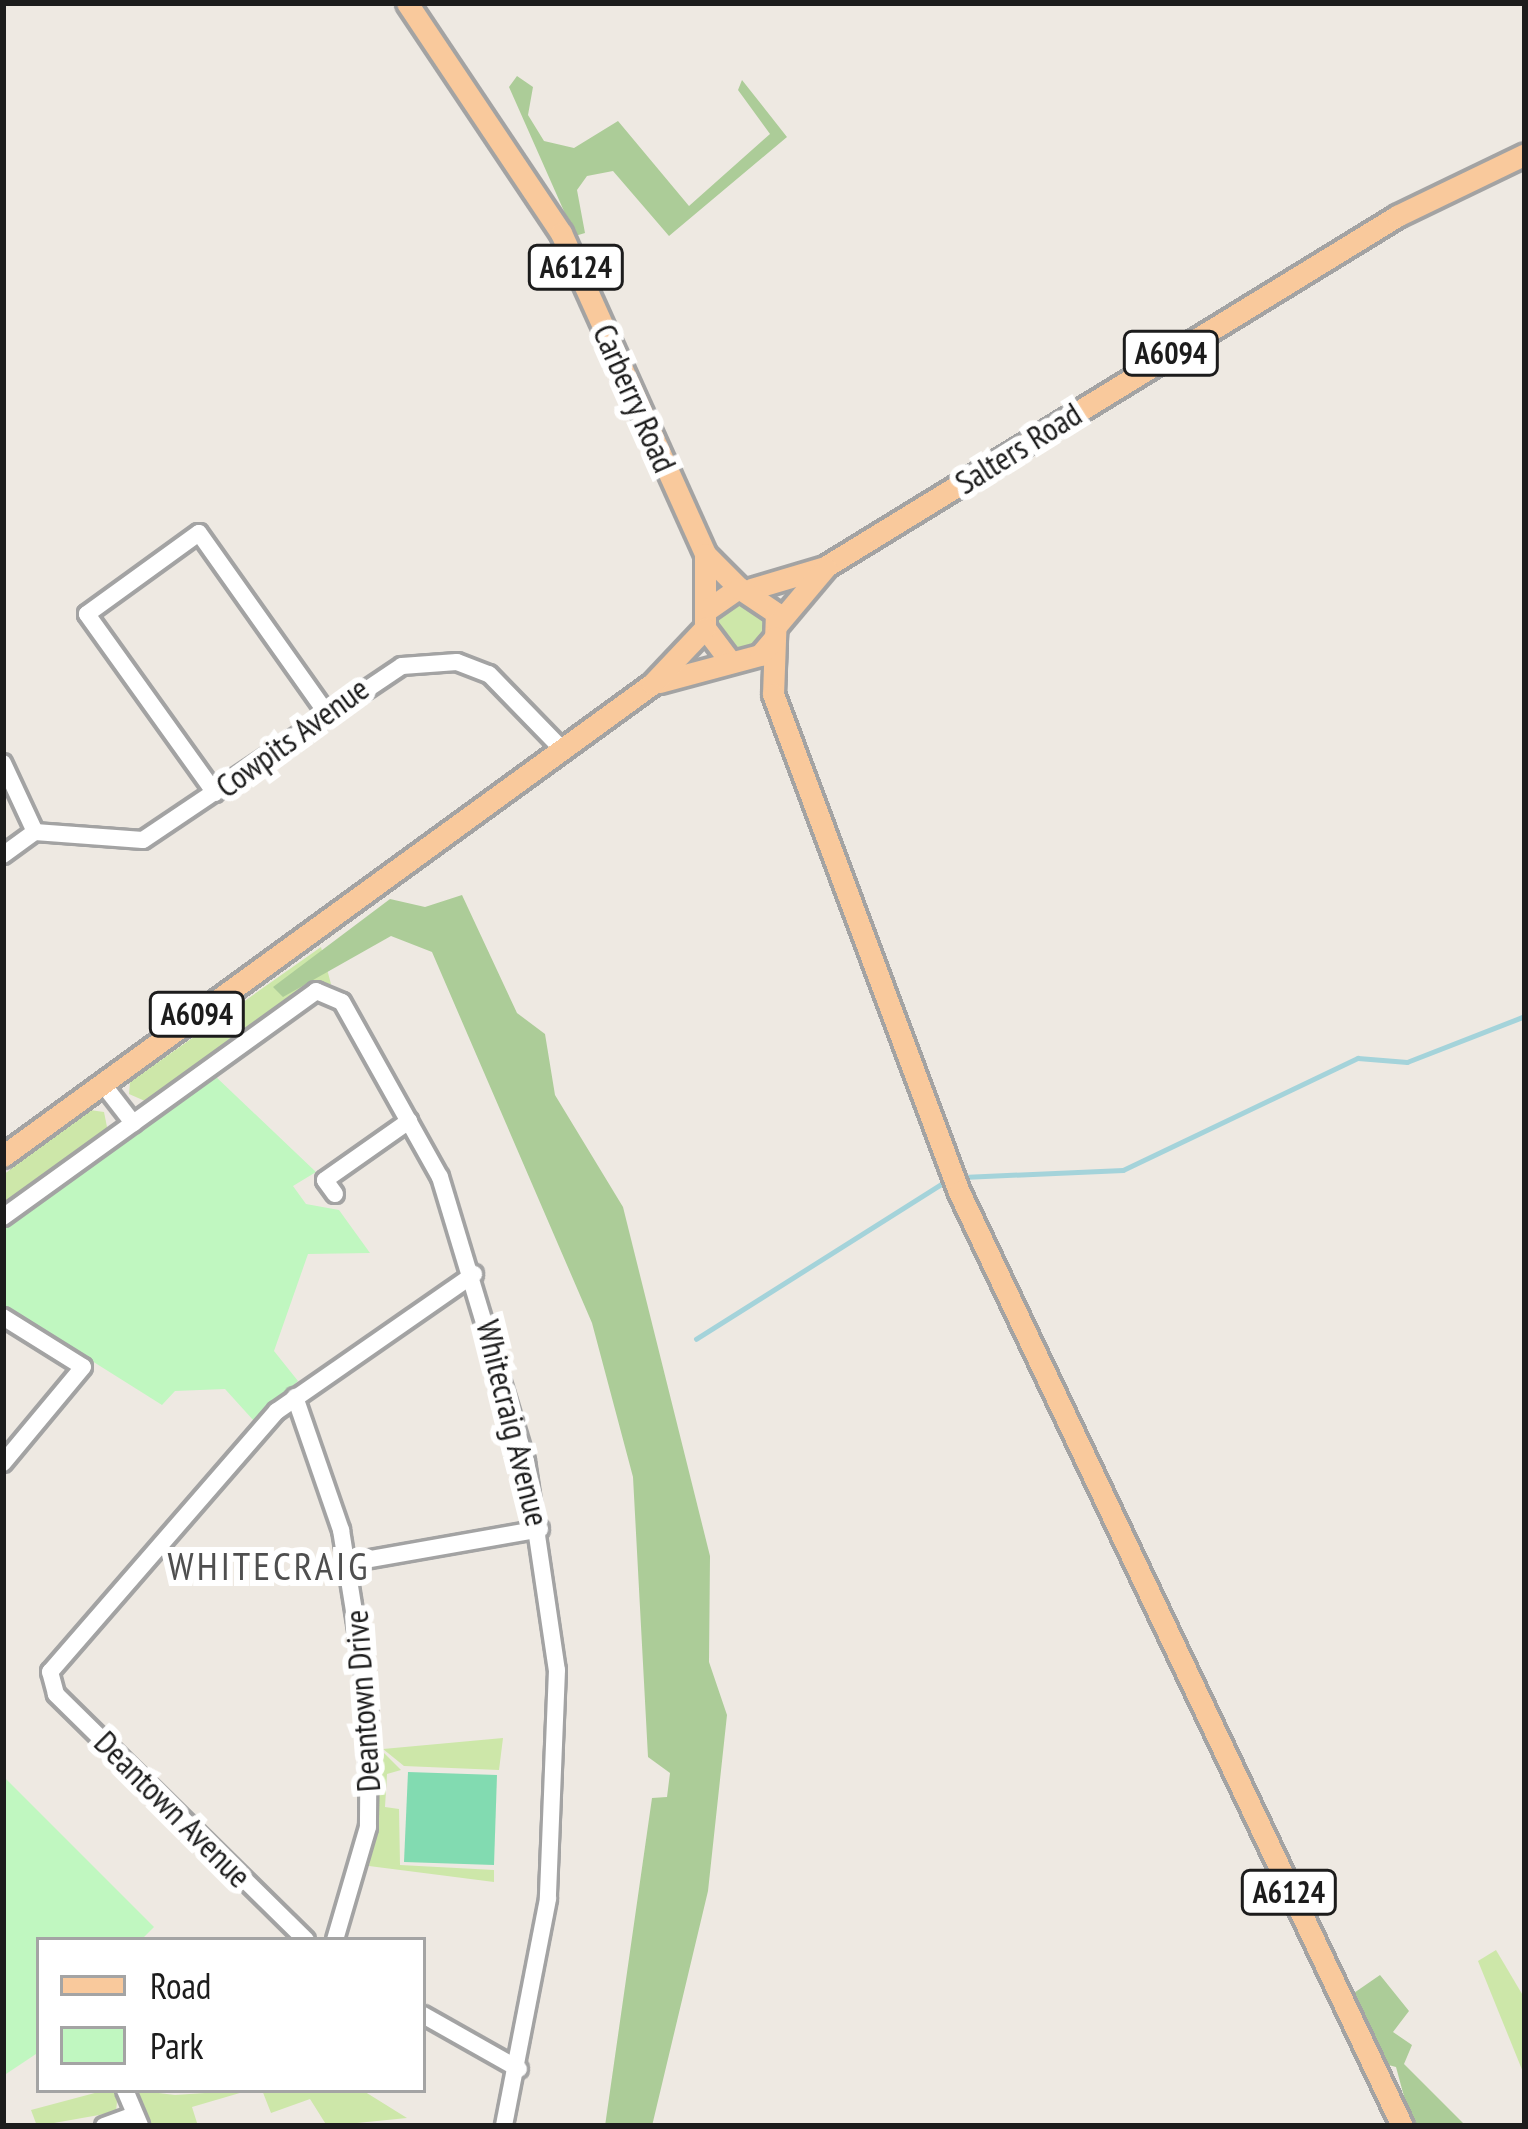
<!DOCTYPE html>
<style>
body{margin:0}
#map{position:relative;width:1528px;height:2129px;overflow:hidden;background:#eee9e2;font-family:"PT Sans Narrow",sans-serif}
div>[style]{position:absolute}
.grass>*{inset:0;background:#cde7a9}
.round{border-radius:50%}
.forest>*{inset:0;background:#accc98}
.park>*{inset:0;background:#c0f7c0}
.pitch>*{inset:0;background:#82dbb1}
.stream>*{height:4.5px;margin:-2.25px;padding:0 2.25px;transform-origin:2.25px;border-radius:2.25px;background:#a4d3da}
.roads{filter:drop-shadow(3px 0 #a3a3a3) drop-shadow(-3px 0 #a3a3a3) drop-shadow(0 3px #a3a3a3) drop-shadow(0 -3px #a3a3a3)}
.minor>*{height:16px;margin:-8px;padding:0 8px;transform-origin:8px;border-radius:8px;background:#fff}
.major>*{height:21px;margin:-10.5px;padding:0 10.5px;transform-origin:10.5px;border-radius:10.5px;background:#f9c99c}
span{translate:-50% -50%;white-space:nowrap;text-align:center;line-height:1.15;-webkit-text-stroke:12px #fff;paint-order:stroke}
.shield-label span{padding:3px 9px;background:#fff;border:3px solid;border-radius:9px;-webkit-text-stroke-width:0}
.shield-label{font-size:30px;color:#1c1c1c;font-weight:700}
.street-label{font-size:33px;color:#1c1c1c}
.quarter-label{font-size:39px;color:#4f4f4f;letter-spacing:3px}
.frame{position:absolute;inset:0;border:6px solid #1c1c1c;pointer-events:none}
.legend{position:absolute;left:36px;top:1937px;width:390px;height:156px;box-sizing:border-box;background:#fff;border:3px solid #a4a4a4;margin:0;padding:15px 21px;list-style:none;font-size:36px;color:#1c1c1c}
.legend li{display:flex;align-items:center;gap:24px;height:60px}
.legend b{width:60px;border:3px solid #a4a4a4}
</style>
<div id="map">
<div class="grass">
<div class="round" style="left:716px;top:601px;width:48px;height:48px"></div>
<div style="clip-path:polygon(321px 947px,331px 984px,308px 984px,145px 1101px,129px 1094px,130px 1082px)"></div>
<div style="clip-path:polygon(90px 1110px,104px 1112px,108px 1132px,3px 1207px,3px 1175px)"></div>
<div style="clip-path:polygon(503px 1738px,499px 1770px,404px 1766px,383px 1749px)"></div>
<div style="clip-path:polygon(384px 1753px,401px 1770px,387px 1774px,385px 1807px,399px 1809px,400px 1865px,494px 1870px,494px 1882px,369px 1866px)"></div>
<div style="clip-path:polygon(1496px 1950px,1525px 1999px,1525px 2077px,1478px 1961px)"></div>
<div style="clip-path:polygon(106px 2090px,118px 2090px,116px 2112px,37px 2126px,31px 2110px)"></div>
<div style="clip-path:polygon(134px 2090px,175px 2095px,250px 2090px,192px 2107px,198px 2126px,148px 2126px)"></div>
<div style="clip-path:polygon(262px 2090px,362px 2090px,407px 2118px,327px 2126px,310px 2099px,271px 2113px)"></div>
</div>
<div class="forest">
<div style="clip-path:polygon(517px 76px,533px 87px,528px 115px,544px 141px,574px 148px,618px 121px,689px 206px,770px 134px,738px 90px,742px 80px,787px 137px,669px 236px,613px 171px,587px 176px,577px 190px,585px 233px,575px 236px,509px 87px)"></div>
<div style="clip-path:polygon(462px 895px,517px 1013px,545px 1034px,555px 1095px,623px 1207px,710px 1556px,709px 1662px,727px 1715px,708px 1891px,652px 2126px,605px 2126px,652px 1798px,667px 1797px,670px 1773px,648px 1757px,633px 1477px,592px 1323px,432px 952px,391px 936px,283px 997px,273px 987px,390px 899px,425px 907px)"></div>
<div style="clip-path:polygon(1380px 1975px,1409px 2011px,1393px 2032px,1412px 2045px,1404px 2064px,1466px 2126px,1412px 2126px,1396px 2067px,1381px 2063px,1351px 1995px)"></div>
</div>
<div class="park">
<div style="clip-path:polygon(214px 1075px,316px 1172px,293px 1186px,306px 1204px,339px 1210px,370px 1253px,308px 1254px,274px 1351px,298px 1381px,254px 1421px,225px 1389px,175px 1391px,162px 1405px,3px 1305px,3px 1228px)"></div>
<div style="clip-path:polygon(3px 1776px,154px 1927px,141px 1940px,39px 1940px,39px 2052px,3px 2076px)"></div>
</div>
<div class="pitch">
<div style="clip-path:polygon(408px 1772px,497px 1775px,494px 1865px,404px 1862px)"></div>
</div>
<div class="stream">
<div style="left:963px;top:1177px;width:160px;rotate:-2.5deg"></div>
<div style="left:1123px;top:1170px;width:260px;rotate:-25.5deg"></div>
<div style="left:1358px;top:1058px;width:49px;rotate:4.7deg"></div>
<div style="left:1407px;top:1062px;width:127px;rotate:-21.3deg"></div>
<div style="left:696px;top:1339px;width:296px;rotate:-32.3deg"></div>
</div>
<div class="roads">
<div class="minor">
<div style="left:3px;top:763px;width:76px;rotate:65.1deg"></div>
<div style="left:215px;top:793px;width:220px;rotate:-125.6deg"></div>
<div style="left:87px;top:614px;width:138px;rotate:-35.9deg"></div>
<div style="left:199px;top:533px;width:218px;rotate:54.7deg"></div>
<div style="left:3px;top:855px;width:39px;rotate:-36deg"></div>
<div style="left:35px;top:832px;width:108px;rotate:4.2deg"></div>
<div style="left:143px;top:840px;width:312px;rotate:-33.9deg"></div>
<div style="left:402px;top:666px;width:55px;rotate:-4.2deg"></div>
<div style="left:457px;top:662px;width:34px;rotate:21deg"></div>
<div style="left:489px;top:674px;width:106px;rotate:45.8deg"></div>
<div style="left:102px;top:1083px;width:51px;rotate:52.2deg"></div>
<div style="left:335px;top:1194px;width:17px;rotate:-126deg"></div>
<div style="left:325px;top:1180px;width:103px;rotate:-35.1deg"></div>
<div style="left:3px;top:1217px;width:386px;rotate:-35.8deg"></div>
<div style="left:316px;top:991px;width:28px;rotate:23deg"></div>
<div style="left:342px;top:1002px;width:201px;rotate:60.8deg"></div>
<div style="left:440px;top:1177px;width:297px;rotate:73.2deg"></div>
<div style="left:526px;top:1461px;width:211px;rotate:81.6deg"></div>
<div style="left:557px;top:1670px;width:229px;rotate:92.3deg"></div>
<div style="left:548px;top:1899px;width:231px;rotate:101deg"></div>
<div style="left:3px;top:1317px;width:94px;rotate:32deg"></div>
<div style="left:83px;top:1367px;width:125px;rotate:129.8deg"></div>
<div style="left:295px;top:1397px;width:141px;rotate:70.9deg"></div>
<div style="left:341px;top:1530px;width:176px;rotate:80.9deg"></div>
<div style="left:369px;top:1704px;width:123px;rotate:90.5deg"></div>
<div style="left:368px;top:1827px;width:118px;rotate:106.3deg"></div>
<div style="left:348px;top:1563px;width:195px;rotate:-10deg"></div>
<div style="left:306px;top:1940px;width:351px;rotate:-135.5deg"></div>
<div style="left:56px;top:1694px;width:23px;rotate:-105deg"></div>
<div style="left:50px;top:1672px;width:346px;rotate:-49deg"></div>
<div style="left:277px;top:1411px;width:240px;rotate:-34.8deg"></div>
<div style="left:423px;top:2015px;width:110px;rotate:29.4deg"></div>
<div style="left:125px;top:2090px;width:39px;rotate:67deg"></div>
<div style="left:104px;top:2126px;width:32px;rotate:-20deg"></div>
</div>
<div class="major">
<div style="left:407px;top:3px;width:277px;rotate:56.2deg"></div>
<div style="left:561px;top:233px;width:352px;rotate:65.8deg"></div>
<div style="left:705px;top:554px;width:48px;rotate:45deg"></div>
<div style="left:705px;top:554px;width:74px;rotate:90deg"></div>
<div style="left:705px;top:628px;width:36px;rotate:53deg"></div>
<div style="left:751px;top:589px;width:77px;rotate:-16.6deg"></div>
<div style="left:825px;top:567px;width:671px;rotate:-31.53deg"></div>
<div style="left:1397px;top:216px;width:142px;rotate:-25.8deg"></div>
<div style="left:707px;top:610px;width:39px;rotate:-35deg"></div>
<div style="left:739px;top:588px;width:45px;rotate:34deg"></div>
<div style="left:776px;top:613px;width:81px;rotate:92.1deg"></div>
<div style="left:773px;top:694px;width:532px;rotate:69.52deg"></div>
<div style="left:959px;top:1192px;width:1034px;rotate:64.62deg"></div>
<div style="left:777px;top:625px;width:75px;rotate:-49.9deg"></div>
<div style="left:659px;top:682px;width:105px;rotate:-15deg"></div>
<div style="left:760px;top:655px;width:23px;rotate:-50deg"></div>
<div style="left:3px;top:1156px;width:802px;rotate:-36.03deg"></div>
<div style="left:652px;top:684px;width:77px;rotate:-46.6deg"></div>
</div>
</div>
<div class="shield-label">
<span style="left:576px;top:267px">A6124</span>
<span style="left:1171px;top:353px">A6094</span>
<span style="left:197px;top:1014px">A6094</span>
<span style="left:1289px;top:1892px">A6124</span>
</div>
<div class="street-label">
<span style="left:635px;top:398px;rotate:66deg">Carberry Road</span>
<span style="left:1018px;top:448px;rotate:-32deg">Salters Road</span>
<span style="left:292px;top:737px;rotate:-36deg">Cowpits Avenue</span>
<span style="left:513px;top:1423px;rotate:76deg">Whitecraig Avenue</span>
<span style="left:362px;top:1701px;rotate:-94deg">Deantown Drive</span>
<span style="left:173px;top:1809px;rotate:45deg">Deantown Avenue</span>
</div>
<div class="quarter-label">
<span style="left:269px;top:1566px">WHITECRAIG</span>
</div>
<div class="frame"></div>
<ul class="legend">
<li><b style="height:15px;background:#f9c99c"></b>Road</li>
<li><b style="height:33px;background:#c0f7c0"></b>Park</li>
</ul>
</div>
